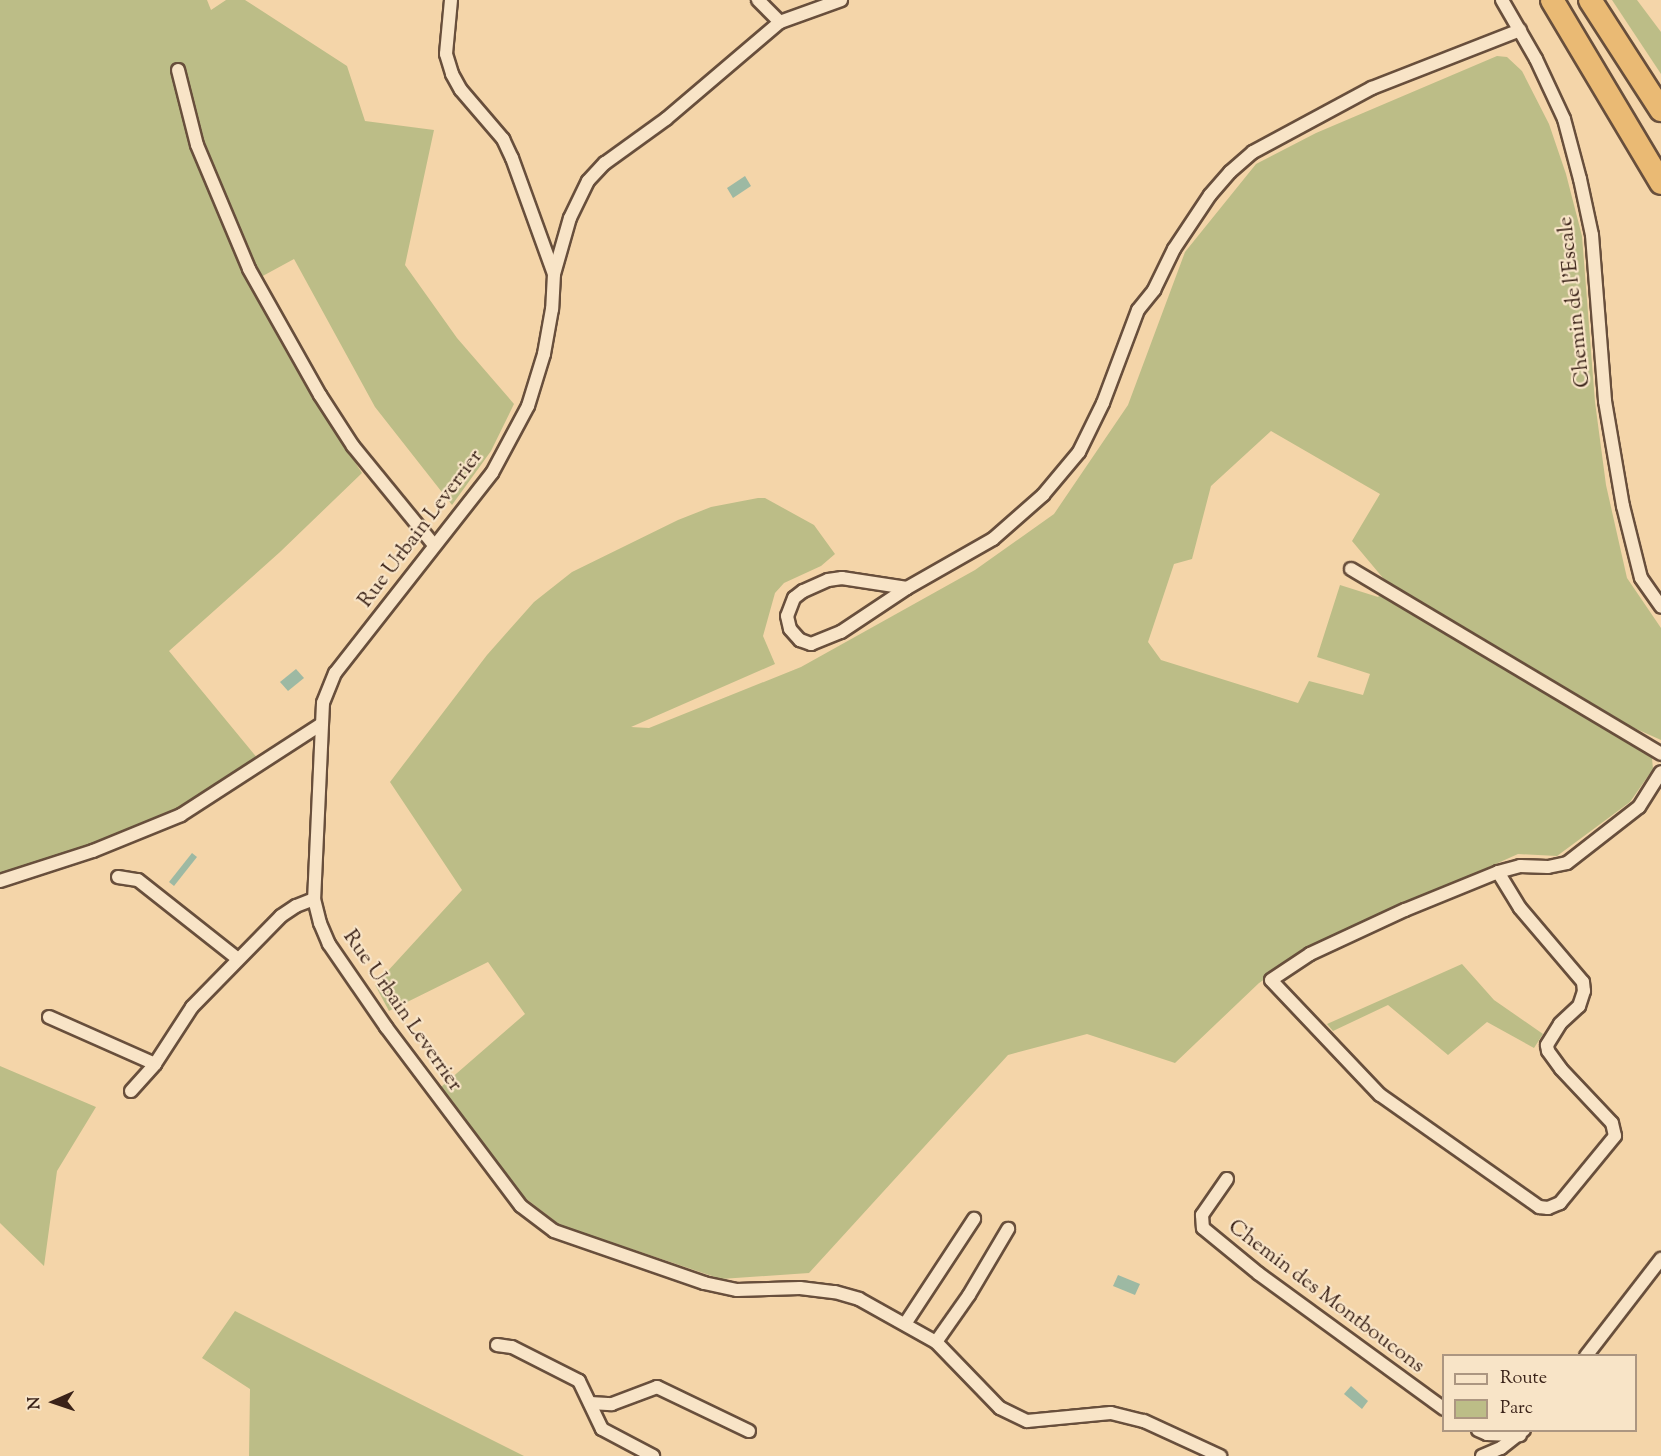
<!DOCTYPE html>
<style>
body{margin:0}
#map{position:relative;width:1661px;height:1456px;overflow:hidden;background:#f4d5a9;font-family:"Sorts Mill Goudy",serif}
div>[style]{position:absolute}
.green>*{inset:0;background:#bcbd87}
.water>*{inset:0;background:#9db9a3}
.roads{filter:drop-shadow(2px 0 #684f3c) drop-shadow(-2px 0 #684f3c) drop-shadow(0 2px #684f3c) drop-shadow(0 -2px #684f3c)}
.street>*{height:12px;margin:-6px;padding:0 6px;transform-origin:6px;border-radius:6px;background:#f8e4c7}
.highway>*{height:22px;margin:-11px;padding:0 11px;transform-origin:11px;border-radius:11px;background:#eaba74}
span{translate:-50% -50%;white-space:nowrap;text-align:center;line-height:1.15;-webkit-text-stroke:4.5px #f8e4c7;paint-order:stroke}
.street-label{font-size:21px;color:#3a2218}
.legend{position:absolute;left:1442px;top:1354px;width:195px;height:78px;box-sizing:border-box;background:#f8e4c7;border:2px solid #ac9681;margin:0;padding:8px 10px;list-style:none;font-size:18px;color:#3a2218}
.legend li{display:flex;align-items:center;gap:12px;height:30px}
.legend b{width:30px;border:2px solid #ac9681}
.north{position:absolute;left:24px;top:1372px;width:60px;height:60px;-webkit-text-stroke:4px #f8e4c7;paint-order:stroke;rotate:267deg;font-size:16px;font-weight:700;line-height:24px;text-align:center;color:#3a2218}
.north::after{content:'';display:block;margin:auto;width:21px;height:27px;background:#3a2218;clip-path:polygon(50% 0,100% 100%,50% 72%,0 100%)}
</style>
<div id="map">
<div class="green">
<div style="clip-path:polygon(0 0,207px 0,211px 10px,226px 0,245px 0,347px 66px,365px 121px,434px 130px,405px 265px,457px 338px,514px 404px,491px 451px,452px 505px,375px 407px,294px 259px,248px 284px,303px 382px,362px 473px,280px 552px,169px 651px,263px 765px,191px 816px,116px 850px,0 886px)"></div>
<div style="clip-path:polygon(1612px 0,1637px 0,1661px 32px,1661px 74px)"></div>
<div style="clip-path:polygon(1497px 56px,1507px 57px,1522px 71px,1549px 124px,1566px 174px,1582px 236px,1595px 402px,1606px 485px,1627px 578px,1661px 628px,1661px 740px,1614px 719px,1465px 630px,1386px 588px,1388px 584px,1352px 541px,1380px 494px,1271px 431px,1211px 486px,1192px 559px,1174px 564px,1148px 642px,1161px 660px,1298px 703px,1309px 681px,1363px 695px,1370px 674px,1317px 657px,1340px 585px,1378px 597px,1382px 593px,1645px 748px,1652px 758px,1653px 769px,1630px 802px,1557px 856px,1518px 854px,1315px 945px,1259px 983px,1175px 1063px,1087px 1034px,1008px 1055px,809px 1273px,721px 1279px,560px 1225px,524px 1197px,441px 1087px,525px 1014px,488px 962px,389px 1011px,375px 985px,462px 890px,390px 782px,487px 655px,534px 602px,572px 572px,678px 520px,711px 507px,758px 498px,765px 498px,814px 525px,835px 554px,821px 566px,784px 583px,775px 593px,763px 636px,775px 664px,631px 727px,649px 728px,801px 667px,975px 570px,1054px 514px,1128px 405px,1185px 252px,1256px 164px,1316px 133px)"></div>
<div style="clip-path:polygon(1462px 964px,1494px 1000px,1543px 1034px,1534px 1048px,1487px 1022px,1448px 1055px,1388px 1005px,1333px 1031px,1327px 1024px)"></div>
<div style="clip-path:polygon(0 1066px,96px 1107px,57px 1171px,44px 1266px,0 1223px)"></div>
<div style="clip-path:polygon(235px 1311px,524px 1456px,249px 1456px,250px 1389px,202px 1358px)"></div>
</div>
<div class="water">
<div style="clip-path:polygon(745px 176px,751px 186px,733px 198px,727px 188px)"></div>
<div style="clip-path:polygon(296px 669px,304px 678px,288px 691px,280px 682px)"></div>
<div style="clip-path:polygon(192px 853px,197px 857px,174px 886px,169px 882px)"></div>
<div style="clip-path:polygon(1118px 1275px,1140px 1284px,1135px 1295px,1113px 1286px)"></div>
<div style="clip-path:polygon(1351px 1386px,1368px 1401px,1362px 1409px,1344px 1394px)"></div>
</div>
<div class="roads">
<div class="street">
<div style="left:451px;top:0;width:54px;rotate:95.3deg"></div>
<div style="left:446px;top:54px;width:21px;rotate:73deg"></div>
<div style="left:452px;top:74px;width:18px;rotate:61deg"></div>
<div style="left:461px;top:90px;width:65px;rotate:49.4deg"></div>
<div style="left:503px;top:139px;width:21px;rotate:65deg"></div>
<div style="left:512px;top:158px;width:123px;rotate:70.1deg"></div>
<div style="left:554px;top:274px;width:35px;rotate:93deg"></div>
<div style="left:552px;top:309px;width:46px;rotate:100.1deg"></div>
<div style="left:544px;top:354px;width:54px;rotate:107.1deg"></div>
<div style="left:528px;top:406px;width:76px;rotate:118.2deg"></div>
<div style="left:492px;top:473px;width:254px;rotate:128.1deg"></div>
<div style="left:335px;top:673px;width:32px;rotate:112deg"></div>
<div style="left:323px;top:703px;width:196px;rotate:92.6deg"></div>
<div style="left:314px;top:899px;width:25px;rotate:76deg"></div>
<div style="left:320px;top:923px;width:23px;rotate:67deg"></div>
<div style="left:329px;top:944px;width:101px;rotate:55.5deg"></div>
<div style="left:386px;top:1027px;width:224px;rotate:53deg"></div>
<div style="left:521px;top:1206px;width:41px;rotate:37.1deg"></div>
<div style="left:554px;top:1231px;width:159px;rotate:19.1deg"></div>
<div style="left:704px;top:1283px;width:34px;rotate:12deg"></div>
<div style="left:737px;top:1290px;width:63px;rotate:-1.8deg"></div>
<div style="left:800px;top:1288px;width:35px;rotate:7deg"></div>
<div style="left:835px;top:1292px;width:25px;rotate:16deg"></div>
<div style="left:859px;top:1299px;width:88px;rotate:29.2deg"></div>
<div style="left:936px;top:1342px;width:92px;rotate:45.9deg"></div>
<div style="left:1000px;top:1408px;width:30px;rotate:26deg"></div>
<div style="left:1027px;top:1421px;width:84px;rotate:-5.4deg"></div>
<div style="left:1111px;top:1413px;width:34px;rotate:14deg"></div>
<div style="left:1144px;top:1421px;width:84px;rotate:24.7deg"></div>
<div style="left:758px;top:0;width:31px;rotate:45deg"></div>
<div style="left:1502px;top:0;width:68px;rotate:60deg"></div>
<div style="left:1536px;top:59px;width:66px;rotate:65deg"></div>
<div style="left:1564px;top:119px;width:62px;rotate:75.1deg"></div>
<div style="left:1580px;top:179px;width:57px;rotate:77.9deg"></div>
<div style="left:1592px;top:235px;width:167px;rotate:85.5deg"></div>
<div style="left:1605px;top:401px;width:107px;rotate:80.3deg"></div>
<div style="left:1623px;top:506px;width:74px;rotate:76deg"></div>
<div style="left:1641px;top:578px;width:35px;rotate:55deg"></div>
<div style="left:178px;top:70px;width:77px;rotate:75.8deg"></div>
<div style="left:197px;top:145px;width:134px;rotate:67.2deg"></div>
<div style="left:249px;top:269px;width:145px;rotate:60.6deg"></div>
<div style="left:320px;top:395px;width:61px;rotate:57.1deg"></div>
<div style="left:353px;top:446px;width:128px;rotate:50.7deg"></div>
<div style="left:554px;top:274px;width:58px;rotate:-74.1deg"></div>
<div style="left:570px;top:218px;width:41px;rotate:-64.1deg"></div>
<div style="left:588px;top:181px;width:25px;rotate:-47deg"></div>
<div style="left:605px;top:163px;width:75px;rotate:-35.8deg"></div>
<div style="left:666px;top:119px;width:150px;rotate:-40.4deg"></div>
<div style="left:780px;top:22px;width:65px;rotate:-19.8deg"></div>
<div style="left:1351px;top:569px;width:361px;rotate:30.8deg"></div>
<div style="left:907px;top:588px;width:66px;rotate:-171.3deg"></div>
<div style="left:842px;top:578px;width:14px;rotate:172deg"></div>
<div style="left:828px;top:580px;width:27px;rotate:156deg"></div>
<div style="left:803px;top:591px;width:11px;rotate:142deg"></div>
<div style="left:794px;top:598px;width:19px;rotate:111deg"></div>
<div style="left:787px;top:616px;width:13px;rotate:77deg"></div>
<div style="left:790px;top:629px;width:15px;rotate:48deg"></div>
<div style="left:800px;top:640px;width:12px;rotate:20deg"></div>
<div style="left:811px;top:644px;width:32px;rotate:-22deg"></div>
<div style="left:841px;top:632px;width:79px;rotate:-33.7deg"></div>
<div style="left:907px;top:588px;width:99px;rotate:-29.7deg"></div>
<div style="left:993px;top:539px;width:67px;rotate:-41.3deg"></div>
<div style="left:1043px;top:495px;width:56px;rotate:-50.1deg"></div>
<div style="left:1079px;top:452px;width:55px;rotate:-63.9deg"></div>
<div style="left:1103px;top:403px;width:99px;rotate:-69.4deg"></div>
<div style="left:1138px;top:310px;width:26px;rotate:-51deg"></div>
<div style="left:1154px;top:290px;width:46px;rotate:-64deg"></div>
<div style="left:1174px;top:249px;width:65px;rotate:-56.3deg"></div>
<div style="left:1210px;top:195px;width:30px;rotate:-49deg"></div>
<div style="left:1230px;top:172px;width:30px;rotate:-41deg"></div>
<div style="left:1253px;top:152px;width:135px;rotate:-28.3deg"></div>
<div style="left:1372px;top:88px;width:159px;rotate:-21.4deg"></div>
<div style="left:1498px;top:872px;width:42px;rotate:58.6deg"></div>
<div style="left:1520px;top:908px;width:97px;rotate:49.6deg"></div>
<div style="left:1583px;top:982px;width:9px;rotate:84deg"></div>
<div style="left:1584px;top:991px;width:16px;rotate:108deg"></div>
<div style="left:1579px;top:1006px;width:26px;rotate:137deg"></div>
<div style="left:1560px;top:1024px;width:25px;rotate:122deg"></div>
<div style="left:1547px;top:1045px;width:6px;rotate:81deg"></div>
<div style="left:1548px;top:1051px;width:22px;rotate:54deg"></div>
<div style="left:1561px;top:1069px;width:74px;rotate:46.6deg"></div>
<div style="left:1612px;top:1123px;width:13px;rotate:77deg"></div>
<div style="left:1615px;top:1136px;width:87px;rotate:129.4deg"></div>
<div style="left:1560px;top:1203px;width:13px;rotate:157deg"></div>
<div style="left:1548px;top:1208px;width:9px;rotate:-174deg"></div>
<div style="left:1539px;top:1207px;width:194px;rotate:-144.8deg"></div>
<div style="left:1380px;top:1095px;width:158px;rotate:-133.5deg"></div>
<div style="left:1271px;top:980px;width:47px;rotate:-33.7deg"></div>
<div style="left:1310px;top:954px;width:105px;rotate:-24.9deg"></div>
<div style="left:1405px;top:910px;width:100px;rotate:-22.2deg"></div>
<div style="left:1498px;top:872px;width:23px;rotate:-15deg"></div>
<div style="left:1520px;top:866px;width:28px;rotate:2deg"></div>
<div style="left:1548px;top:867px;width:19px;rotate:-12deg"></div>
<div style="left:1567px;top:863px;width:91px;rotate:-37.9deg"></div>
<div style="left:1639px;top:807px;width:41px;rotate:-57.8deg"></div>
<div style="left:118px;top:877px;width:20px;rotate:9deg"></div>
<div style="left:138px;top:880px;width:127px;rotate:38.3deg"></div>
<div style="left:0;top:881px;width:98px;rotate:-17.9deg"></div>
<div style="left:93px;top:851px;width:95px;rotate:-22.2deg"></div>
<div style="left:181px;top:815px;width:166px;rotate:-32.9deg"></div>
<div style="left:49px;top:1017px;width:116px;rotate:23.9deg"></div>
<div style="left:131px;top:1091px;width:36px;rotate:-48deg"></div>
<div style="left:155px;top:1064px;width:68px;rotate:-57deg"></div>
<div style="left:192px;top:1007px;width:127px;rotate:-45.6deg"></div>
<div style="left:281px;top:916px;width:18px;rotate:-34deg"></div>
<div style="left:296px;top:906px;width:19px;rotate:-21deg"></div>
<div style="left:1227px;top:1179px;width:44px;rotate:124.8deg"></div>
<div style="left:1202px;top:1215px;width:13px;rotate:86deg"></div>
<div style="left:1203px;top:1228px;width:72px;rotate:39.4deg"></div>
<div style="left:1259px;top:1274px;width:229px;rotate:36.1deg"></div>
<div style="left:905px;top:1324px;width:126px;rotate:-56.7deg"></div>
<div style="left:936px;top:1342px;width:57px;rotate:-54.9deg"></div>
<div style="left:969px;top:1295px;width:77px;rotate:-59.4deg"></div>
<div style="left:497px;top:1345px;width:15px;rotate:8deg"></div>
<div style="left:512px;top:1347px;width:75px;rotate:26.9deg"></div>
<div style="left:579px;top:1381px;width:53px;rotate:64.4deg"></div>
<div style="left:602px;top:1429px;width:58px;rotate:27.9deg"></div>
<div style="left:1586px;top:1356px;width:123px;rotate:-52.3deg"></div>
<div style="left:590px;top:1403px;width:22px;rotate:3deg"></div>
<div style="left:612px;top:1404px;width:48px;rotate:-20.7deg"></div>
<div style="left:657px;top:1387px;width:102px;rotate:25.6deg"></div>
<div style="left:1478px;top:1430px;width:10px;rotate:24deg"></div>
<div style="left:1487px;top:1434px;width:33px;rotate:2deg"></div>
<div style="left:1482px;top:1456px;width:21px;rotate:-23deg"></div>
<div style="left:1501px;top:1448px;width:29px;rotate:-38deg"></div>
</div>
<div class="highway">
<div style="left:1552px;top:0;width:213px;rotate:59.2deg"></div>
<div style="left:1590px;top:0;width:131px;rotate:57.2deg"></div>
</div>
</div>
<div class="street-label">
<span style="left:1575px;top:302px;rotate:-96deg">Chemin de l'Escale</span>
<span style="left:421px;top:529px;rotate:-53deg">Rue Urbain Leverrier</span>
<span style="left:402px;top:1011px;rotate:55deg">Rue Urbain Leverrier</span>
<span style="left:1326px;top:1297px;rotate:37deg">Chemin des Montboucons</span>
</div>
<ul class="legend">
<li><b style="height:8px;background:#f8e4c7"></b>Route</li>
<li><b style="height:16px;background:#bcbd87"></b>Parc</li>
</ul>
<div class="north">N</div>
</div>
